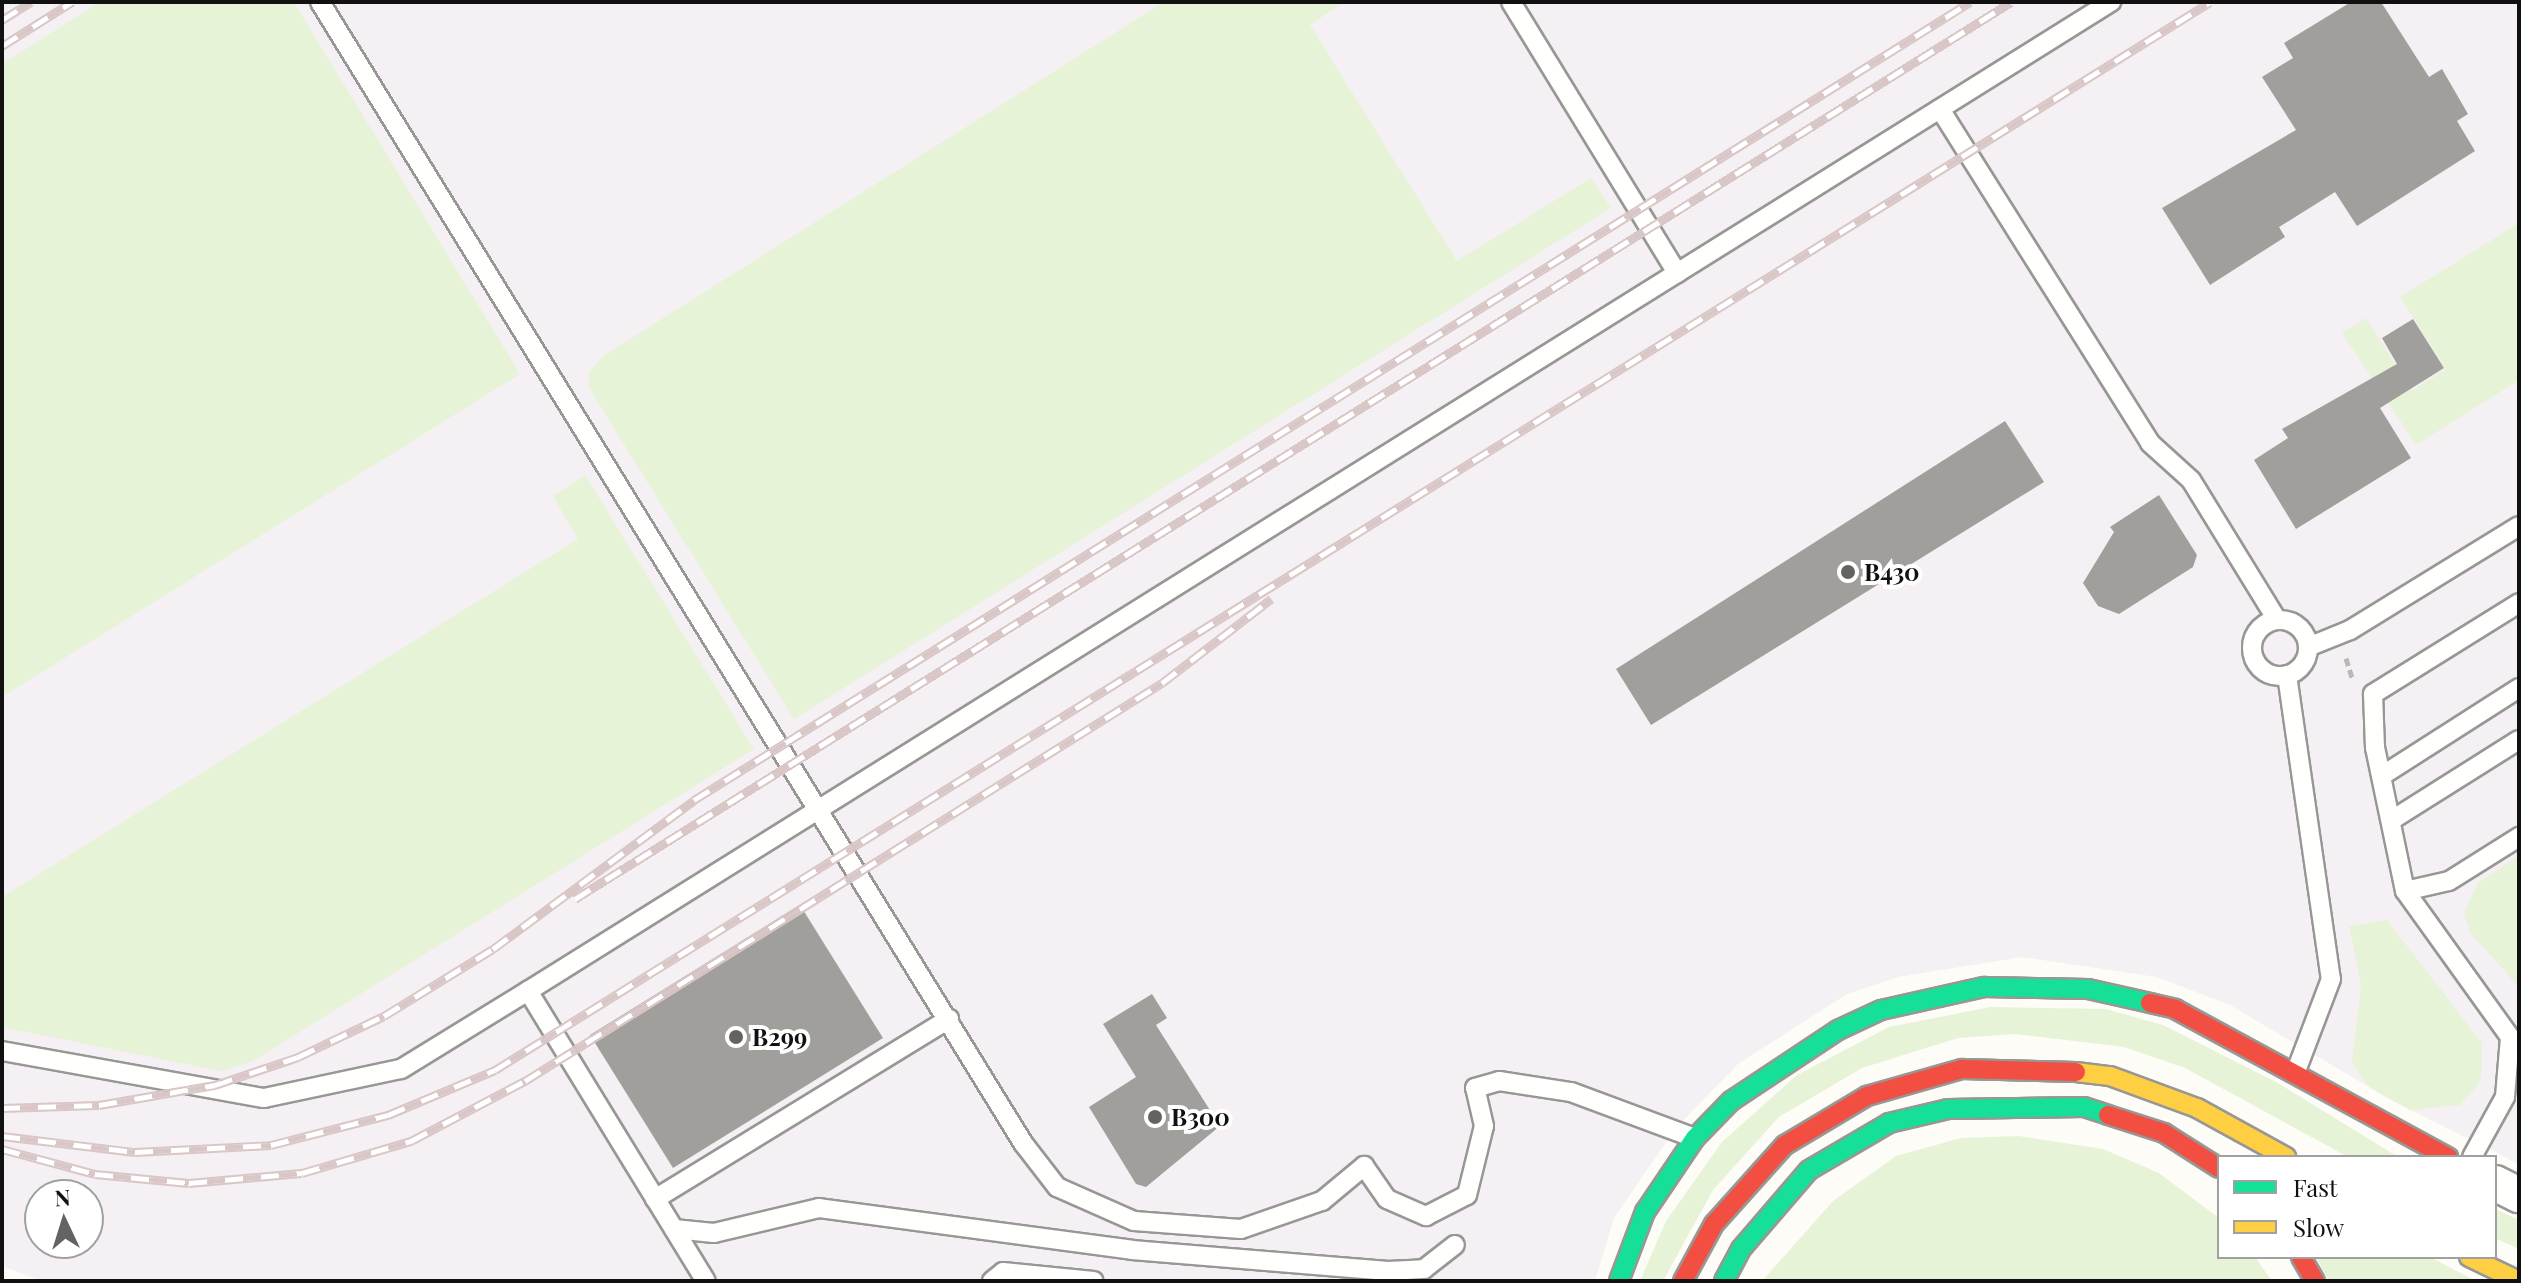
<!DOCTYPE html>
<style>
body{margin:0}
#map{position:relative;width:2521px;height:1283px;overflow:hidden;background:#fdfcf7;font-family:"Playfair Display",serif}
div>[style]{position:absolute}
.industrial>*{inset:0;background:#f5f0f3}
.green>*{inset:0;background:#e7f3d7}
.building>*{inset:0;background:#a19f9c}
.path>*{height:5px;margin-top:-2.5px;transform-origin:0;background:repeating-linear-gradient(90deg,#b9b9b8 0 8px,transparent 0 12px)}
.roads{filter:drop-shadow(2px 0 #979795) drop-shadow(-2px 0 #979795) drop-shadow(0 2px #979795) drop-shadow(0 -2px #979795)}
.lane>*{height:18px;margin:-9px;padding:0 9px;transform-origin:9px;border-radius:9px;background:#fffffe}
.lane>.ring{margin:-9px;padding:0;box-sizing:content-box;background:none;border:18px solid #fffffe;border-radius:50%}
.street>*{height:34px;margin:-17px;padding:0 17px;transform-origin:17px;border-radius:17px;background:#fffffe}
.fast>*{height:18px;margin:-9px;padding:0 9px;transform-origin:9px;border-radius:9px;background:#16e098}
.slow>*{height:18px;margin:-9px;padding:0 9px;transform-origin:9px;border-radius:9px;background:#ffcf43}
.jam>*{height:18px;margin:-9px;padding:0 9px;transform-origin:9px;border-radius:9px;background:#f24e42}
.rail>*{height:9px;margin-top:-4.5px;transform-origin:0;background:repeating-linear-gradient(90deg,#fff 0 18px,#d9c6c7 0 36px);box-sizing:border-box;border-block:2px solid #d9c6c7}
.dots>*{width:22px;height:22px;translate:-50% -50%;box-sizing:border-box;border:4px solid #fff;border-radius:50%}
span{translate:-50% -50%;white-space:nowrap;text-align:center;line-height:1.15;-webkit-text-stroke:8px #fff;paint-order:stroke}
.poi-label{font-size:24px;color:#111;font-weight:700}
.left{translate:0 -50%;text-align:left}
.frame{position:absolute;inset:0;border:4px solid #111;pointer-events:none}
.legend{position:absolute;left:2217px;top:1155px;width:280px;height:104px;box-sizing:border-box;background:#fff;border:2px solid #a0a0a0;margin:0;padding:10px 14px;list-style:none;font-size:24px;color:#111}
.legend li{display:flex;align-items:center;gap:16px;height:40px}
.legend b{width:40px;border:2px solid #a0a0a0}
.north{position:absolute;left:24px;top:1179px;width:80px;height:80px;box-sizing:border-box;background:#fff;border:2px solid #a0a0a0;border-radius:50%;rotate:356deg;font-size:22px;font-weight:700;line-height:32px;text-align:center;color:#111}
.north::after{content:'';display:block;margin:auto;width:28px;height:36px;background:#646362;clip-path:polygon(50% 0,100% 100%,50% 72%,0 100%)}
</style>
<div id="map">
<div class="industrial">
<div style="clip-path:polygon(evenodd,2px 2px,2519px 2px,2519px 1164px,2389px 1099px,2230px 1005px,2157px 977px,2022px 957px,1898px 977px,1847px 994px,1738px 1064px,1675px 1129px,1614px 1218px,1595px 1281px,42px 1281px,2px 1266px,2px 2px,40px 1195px,88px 1195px,88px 1243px,40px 1243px,40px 1195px)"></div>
</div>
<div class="green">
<div style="clip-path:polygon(100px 2px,294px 2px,520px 374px,2px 697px,2px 64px)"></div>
<div style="clip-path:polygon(1164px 2px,1344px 2px,1310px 25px,1457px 261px,1591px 178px,1611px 208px,794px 719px,589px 388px,589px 372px,603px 356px)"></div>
<div style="clip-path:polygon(2519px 223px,2519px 380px,2416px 445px,2342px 333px,2366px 318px,2412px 391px,2446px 369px,2400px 297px)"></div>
<div style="clip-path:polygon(585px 475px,754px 749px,253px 1061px,221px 1071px,2px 1027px,2px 897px,578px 539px,553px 496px)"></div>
<div style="clip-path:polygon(2519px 855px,2519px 987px,2471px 934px,2464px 914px,2477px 884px)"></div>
<div style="clip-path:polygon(2387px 920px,2482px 1043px,2481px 1081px,2460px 1105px,2410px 1110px,2369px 1087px,2352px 1063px,2361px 984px,2349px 926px)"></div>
<div style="clip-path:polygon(1990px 1007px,2106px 1009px,2163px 1025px,2278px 1083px,2398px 1157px,2348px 1157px,2185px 1068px,2124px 1047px,2016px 1034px,1958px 1038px,1862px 1068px,1779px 1117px,1713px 1190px,1663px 1281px,1640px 1281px,1666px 1221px,1722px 1142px,1797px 1075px,1889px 1027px)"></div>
<div style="clip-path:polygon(2019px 1136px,2103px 1149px,2159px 1173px,2219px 1218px,2219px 1257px,2255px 1257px,2272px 1281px,1762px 1281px,1833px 1201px,1896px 1156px,1961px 1138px)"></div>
<div style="clip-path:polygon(2495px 1209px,2519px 1220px,2519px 1249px,2495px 1238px)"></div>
<div style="clip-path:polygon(2316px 1257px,2430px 1257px,2476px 1281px,2329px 1281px)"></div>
</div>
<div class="building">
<div style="clip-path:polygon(2351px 2px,2381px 2px,2429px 77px,2442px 69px,2468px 114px,2457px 121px,2475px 151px,2357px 226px,2335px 192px,2279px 227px,2285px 237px,2210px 285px,2162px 208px,2296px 130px,2262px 77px,2293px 58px,2284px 43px)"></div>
<div style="clip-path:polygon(2413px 319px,2444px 368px,2380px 408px,2411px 458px,2296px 529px,2254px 460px,2288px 438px,2282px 429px,2397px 364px,2382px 338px)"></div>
<div style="clip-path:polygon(2005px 421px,2044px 482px,1651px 725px,1616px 669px)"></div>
<div style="clip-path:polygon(2159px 495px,2197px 555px,2193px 567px,2119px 614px,2098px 606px,2083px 583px,2114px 532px,2110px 527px)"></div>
<div style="clip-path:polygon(800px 905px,883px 1038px,673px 1168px,590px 1035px)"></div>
<div style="clip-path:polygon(1152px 994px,1167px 1018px,1156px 1025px,1220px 1126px,1146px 1187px,1136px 1184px,1089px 1107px,1136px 1077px,1103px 1024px)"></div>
</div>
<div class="path">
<div style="left:2346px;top:658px;width:24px;rotate:73deg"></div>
</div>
<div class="roads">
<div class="lane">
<div style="left:320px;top:2px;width:1340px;rotate:58.36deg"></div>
<div style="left:1023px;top:1143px;width:56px;rotate:52.3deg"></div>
<div style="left:1057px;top:1187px;width:84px;rotate:23.8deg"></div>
<div style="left:1134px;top:1221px;width:107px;rotate:4.3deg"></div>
<div style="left:1241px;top:1229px;width:86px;rotate:-19.1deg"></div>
<div style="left:1322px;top:1201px;width:55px;rotate:-39.8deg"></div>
<div style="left:1364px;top:1166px;width:40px;rotate:55.1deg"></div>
<div style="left:1387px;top:1199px;width:43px;rotate:23.6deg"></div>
<div style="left:1426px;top:1216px;width:46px;rotate:-27.1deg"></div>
<div style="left:1467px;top:1195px;width:71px;rotate:-76.2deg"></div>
<div style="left:1484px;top:1126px;width:39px;rotate:-103deg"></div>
<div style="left:1475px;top:1088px;width:25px;rotate:-16deg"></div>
<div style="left:1499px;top:1081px;width:73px;rotate:8.7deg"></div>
<div style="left:1571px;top:1092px;width:132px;rotate:20.4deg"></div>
<div style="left:1511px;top:2px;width:318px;rotate:58.5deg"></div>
<div style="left:1940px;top:109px;width:395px;rotate:57.8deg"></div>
<div style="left:2150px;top:443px;width:55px;rotate:42.1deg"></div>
<div style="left:2191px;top:480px;width:164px;rotate:58.4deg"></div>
<div class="ring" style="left:2252px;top:620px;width:38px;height:38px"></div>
<div style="left:2308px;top:647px;width:45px;rotate:-22deg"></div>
<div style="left:2350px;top:630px;width:198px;rotate:-31.6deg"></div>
<div style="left:2287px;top:675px;width:307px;rotate:81.8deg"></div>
<div style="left:2331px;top:979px;width:98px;rotate:110.8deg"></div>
<div style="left:2383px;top:775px;width:161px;rotate:-32.6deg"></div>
<div style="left:2395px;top:818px;width:146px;rotate:-32.2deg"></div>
<div style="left:2405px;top:891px;width:45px;rotate:-12.8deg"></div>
<div style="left:2449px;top:881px;width:83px;rotate:-32.2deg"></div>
<div style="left:528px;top:991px;width:1867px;rotate:-32deg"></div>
<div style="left:2px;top:1051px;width:266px;rotate:10.2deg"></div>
<div style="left:264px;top:1098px;width:140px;rotate:-12deg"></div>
<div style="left:401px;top:1069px;width:149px;rotate:-31.6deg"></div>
<div style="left:528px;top:991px;width:340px;rotate:58.5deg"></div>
<div style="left:2472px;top:1157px;width:68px;rotate:-61.2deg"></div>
<div style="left:2505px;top:1097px;width:60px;rotate:-85.2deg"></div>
<div style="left:2510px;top:1037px;width:180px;rotate:-125.7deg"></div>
<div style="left:2405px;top:891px;width:146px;rotate:-101.8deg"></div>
<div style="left:2375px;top:748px;width:54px;rotate:-92.1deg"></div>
<div style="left:2373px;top:694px;width:172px;rotate:-31.9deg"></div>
<div style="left:655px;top:1199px;width:345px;rotate:-31.5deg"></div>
<div style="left:674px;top:1229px;width:40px;rotate:5.7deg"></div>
<div style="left:714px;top:1233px;width:108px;rotate:-13.4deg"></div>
<div style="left:819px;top:1208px;width:316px;rotate:7.6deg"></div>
<div style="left:1132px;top:1250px;width:257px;rotate:4.7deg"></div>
<div style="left:1388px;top:1271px;width:36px;rotate:-3deg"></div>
<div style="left:1424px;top:1269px;width:39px;rotate:-38deg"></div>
<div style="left:992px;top:1281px;width:14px;rotate:-39deg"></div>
<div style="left:1003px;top:1272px;width:91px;rotate:5.6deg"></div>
</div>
<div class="street">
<div style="left:2495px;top:1183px;width:27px;rotate:27deg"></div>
</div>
<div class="fast">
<div style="left:1619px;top:1281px;width:74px;rotate:-69.4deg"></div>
<div style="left:1645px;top:1212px;width:89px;rotate:-56deg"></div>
<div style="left:1695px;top:1138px;width:52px;rotate:-45.8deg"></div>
<div style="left:1731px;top:1101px;width:128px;rotate:-33.6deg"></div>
<div style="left:1838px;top:1030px;width:47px;rotate:-24.9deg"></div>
<div style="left:1881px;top:1010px;width:106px;rotate:-12.6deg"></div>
<div style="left:1984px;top:987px;width:104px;rotate:1.1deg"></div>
<div style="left:2088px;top:989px;width:64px;rotate:12.7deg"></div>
<div style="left:1724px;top:1281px;width:36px;rotate:-62deg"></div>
<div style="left:1741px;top:1249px;width:104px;rotate:-49.3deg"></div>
<div style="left:1809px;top:1170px;width:93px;rotate:-30.4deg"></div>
<div style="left:1889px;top:1123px;width:61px;rotate:-13.3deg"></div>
<div style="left:1948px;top:1109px;width:136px;rotate:-0.8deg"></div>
<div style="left:2084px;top:1107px;width:25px;rotate:18deg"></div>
</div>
<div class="slow">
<div style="left:2076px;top:1072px;width:34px;rotate:7deg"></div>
<div style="left:2110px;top:1076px;width:93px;rotate:20.2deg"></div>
<div style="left:2197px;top:1108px;width:102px;rotate:28.8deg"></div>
<div style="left:2469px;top:1257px;width:55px;rotate:25.6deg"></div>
</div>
<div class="jam">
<div style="left:2150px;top:1003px;width:26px;rotate:13deg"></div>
<div style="left:2175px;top:1009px;width:311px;rotate:28.5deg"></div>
<div style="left:2108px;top:1115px;width:59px;rotate:17.8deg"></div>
<div style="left:2164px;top:1133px;width:65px;rotate:32.5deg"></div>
<div style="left:2301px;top:1257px;width:28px;rotate:60deg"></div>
<div style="left:1683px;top:1281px;width:65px;rotate:-61.5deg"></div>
<div style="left:1714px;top:1224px;width:106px;rotate:-48.1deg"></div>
<div style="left:1785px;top:1145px;width:96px;rotate:-30.9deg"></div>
<div style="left:1867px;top:1096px;width:99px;rotate:-15.9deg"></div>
<div style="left:1962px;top:1069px;width:114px;rotate:1.5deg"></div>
</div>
</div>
<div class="rail">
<div style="left:2px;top:20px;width:34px;rotate:-32deg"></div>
<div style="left:2px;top:46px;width:83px;rotate:-32.2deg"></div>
<div style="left:575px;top:899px;width:1693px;rotate:-31.99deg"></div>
<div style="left:2px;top:1108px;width:97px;rotate:-1.8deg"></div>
<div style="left:99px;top:1105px;width:118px;rotate:-9.8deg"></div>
<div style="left:215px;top:1085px;width:88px;rotate:-18.6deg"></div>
<div style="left:298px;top:1057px;width:95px;rotate:-25.5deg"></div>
<div style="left:384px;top:1016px;width:128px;rotate:-31.6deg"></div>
<div style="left:493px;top:949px;width:250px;rotate:-36.5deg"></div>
<div style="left:694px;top:800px;width:1505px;rotate:-32.02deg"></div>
<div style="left:2px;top:1136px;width:134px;rotate:6.9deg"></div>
<div style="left:135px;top:1152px;width:136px;rotate:-2.9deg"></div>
<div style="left:271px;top:1145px;width:121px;rotate:-14.4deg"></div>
<div style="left:388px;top:1115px;width:116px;rotate:-22.8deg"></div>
<div style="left:495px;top:1070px;width:2020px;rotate:-31.91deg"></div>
<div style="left:2px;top:1149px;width:96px;rotate:15deg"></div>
<div style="left:95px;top:1174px;width:94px;rotate:5.5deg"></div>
<div style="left:189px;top:1183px;width:113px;rotate:-5.1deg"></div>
<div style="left:302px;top:1173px;width:114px;rotate:-16.4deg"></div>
<div style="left:411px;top:1141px;width:129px;rotate:-27.8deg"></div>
<div style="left:525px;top:1081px;width:751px;rotate:-32deg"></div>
<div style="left:1162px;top:683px;width:138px;rotate:-37.6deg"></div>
</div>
<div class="dots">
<div style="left:1848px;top:572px;background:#646362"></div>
<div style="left:736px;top:1037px;background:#646362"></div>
<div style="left:1155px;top:1117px;background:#646362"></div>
</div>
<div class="poi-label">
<span class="left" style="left:1864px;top:572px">B430</span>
<span class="left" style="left:752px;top:1037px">B299</span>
<span class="left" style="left:1171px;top:1117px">B300</span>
</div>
<div class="frame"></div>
<ul class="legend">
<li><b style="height:10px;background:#16e098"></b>Fast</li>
<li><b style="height:10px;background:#ffcf43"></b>Slow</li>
</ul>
<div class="north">N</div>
</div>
